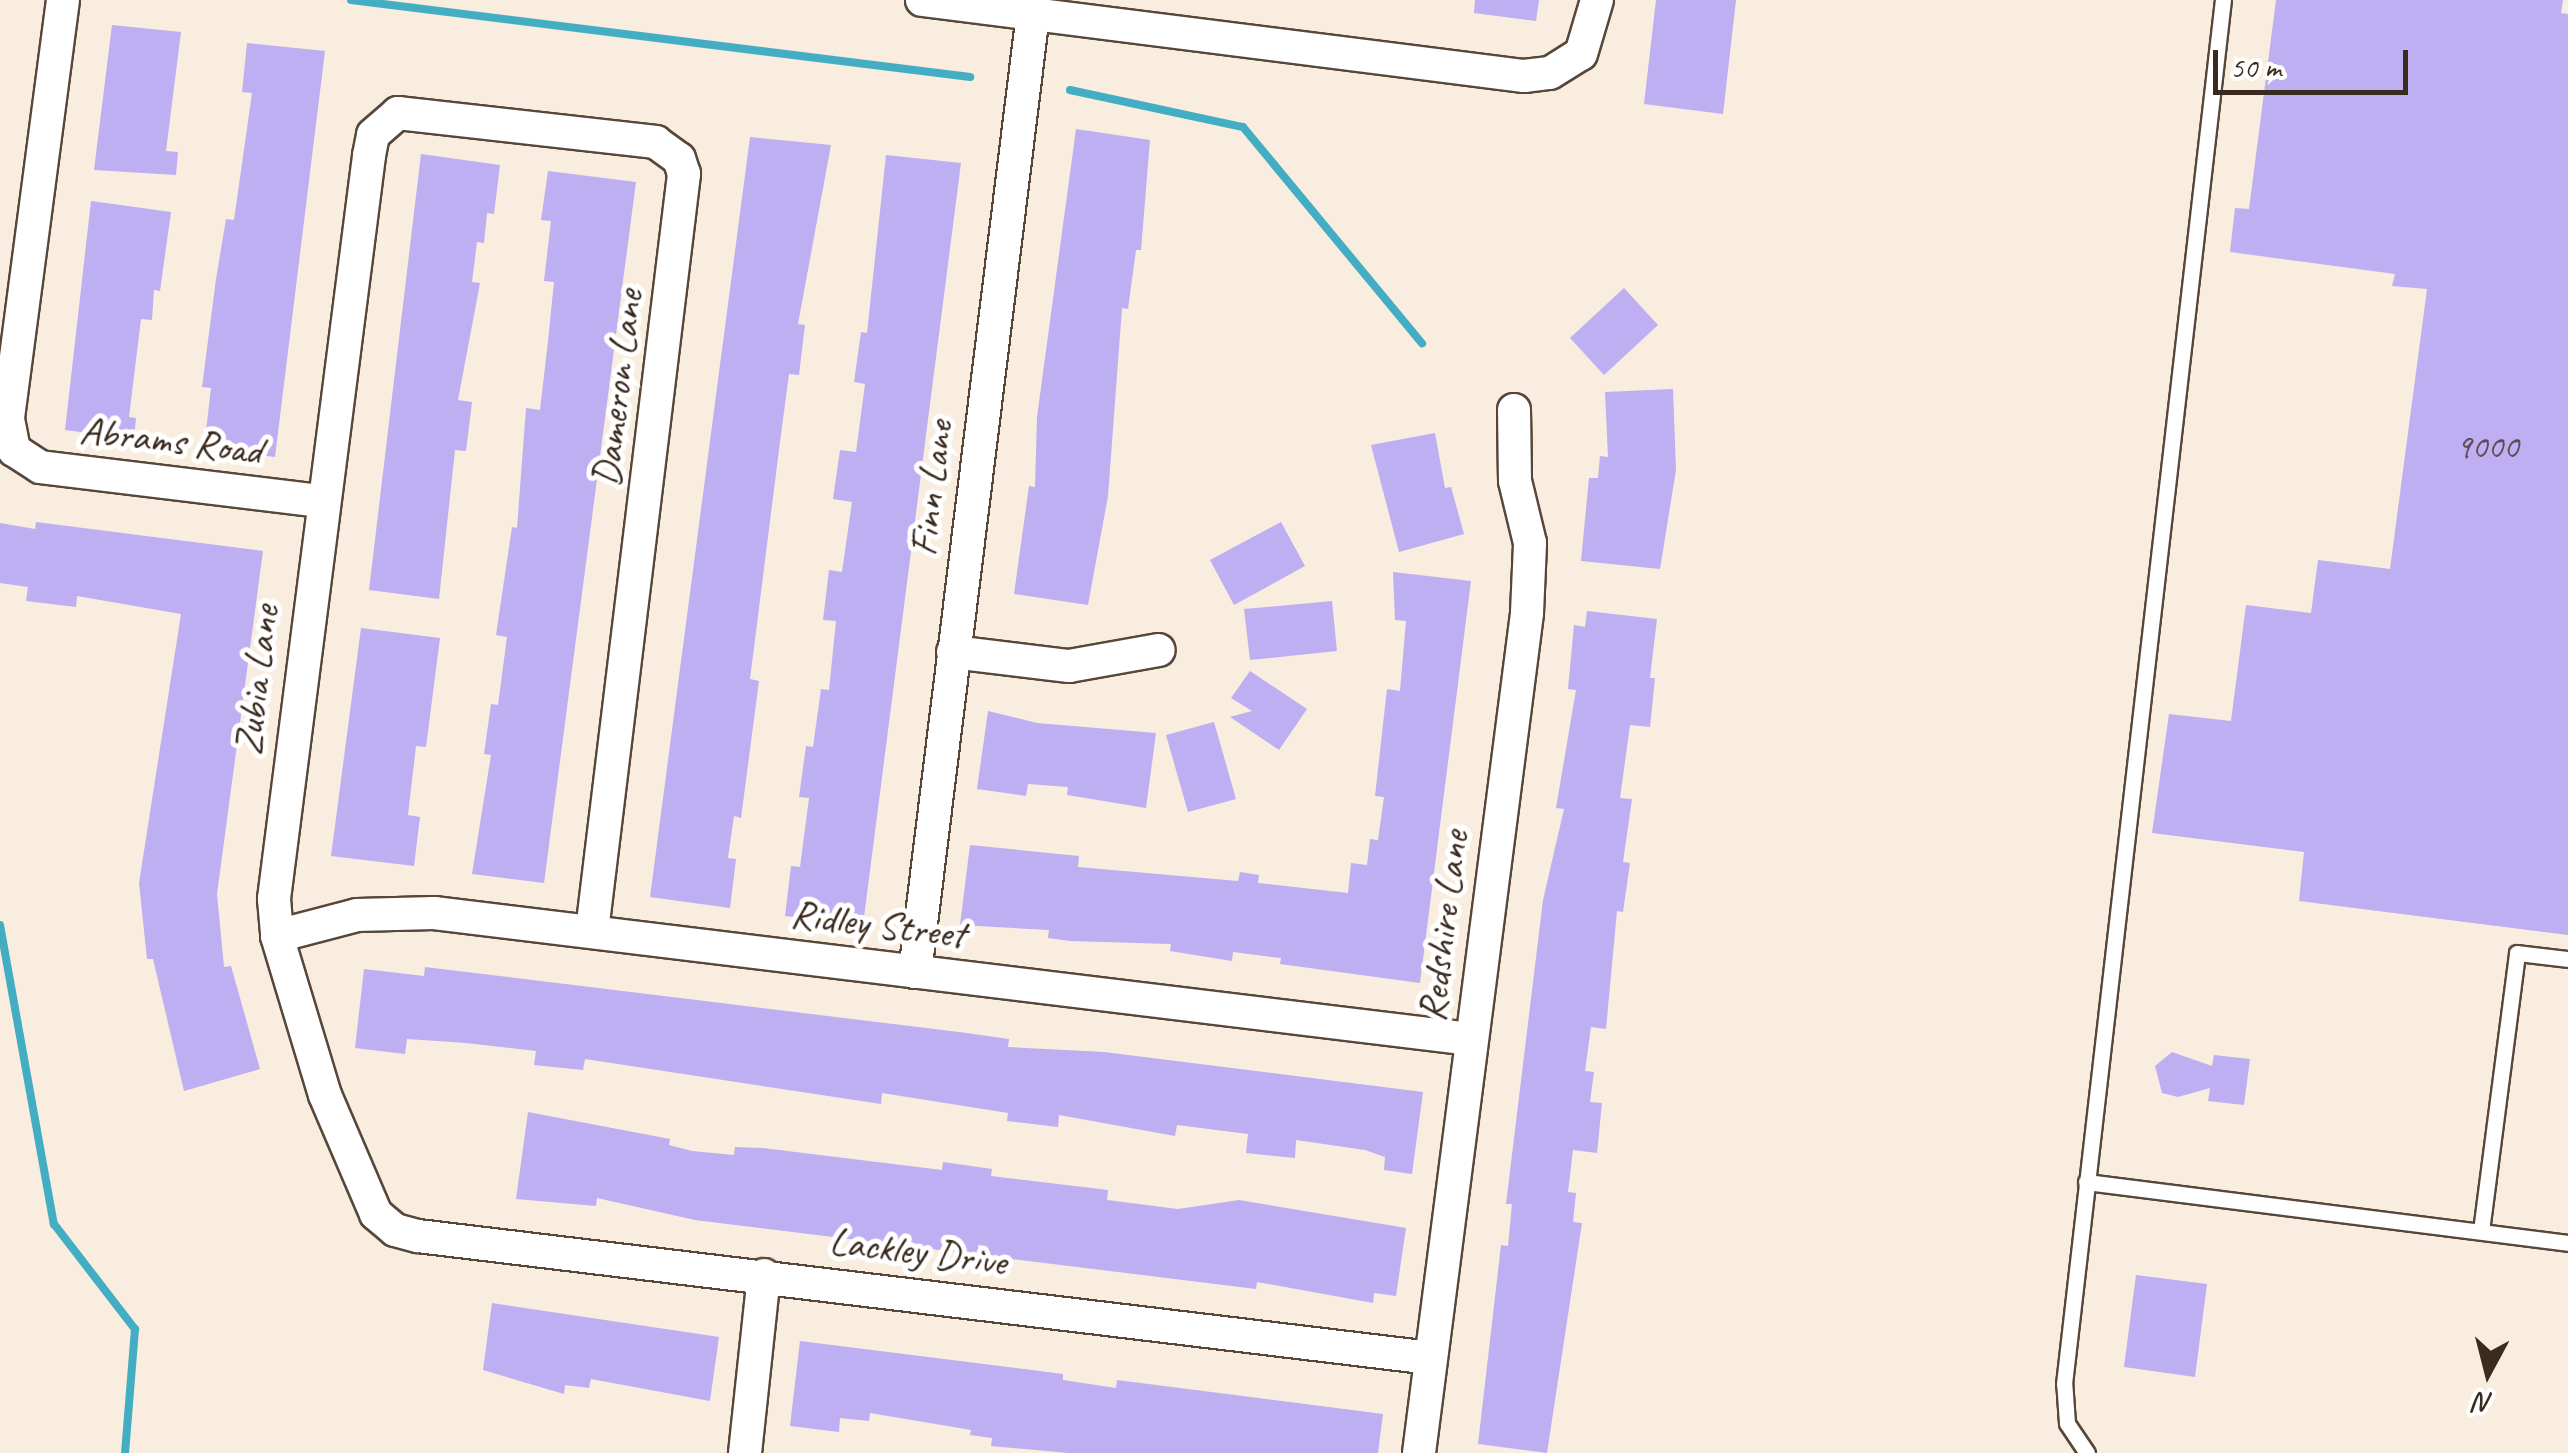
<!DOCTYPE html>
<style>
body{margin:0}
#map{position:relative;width:2568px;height:1453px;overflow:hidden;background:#f8edde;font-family:Caveat,sans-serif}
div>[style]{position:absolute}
.stream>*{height:8px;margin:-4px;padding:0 4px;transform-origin:4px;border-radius:4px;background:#43adc3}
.building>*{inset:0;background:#beaef2}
.roads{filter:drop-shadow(2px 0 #57473b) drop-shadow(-2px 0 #57473b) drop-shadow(0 2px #57473b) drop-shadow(0 -2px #57473b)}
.lane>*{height:15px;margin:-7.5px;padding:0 7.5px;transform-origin:7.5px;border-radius:7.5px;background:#fff}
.street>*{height:32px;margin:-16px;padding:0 16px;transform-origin:16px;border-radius:16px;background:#fff}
span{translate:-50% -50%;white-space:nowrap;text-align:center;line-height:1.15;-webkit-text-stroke:10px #fff;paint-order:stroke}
.number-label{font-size:35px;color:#5c4b53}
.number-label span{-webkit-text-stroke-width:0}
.street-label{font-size:40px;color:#3b2a1e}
.north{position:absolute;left:2438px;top:1323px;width:100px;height:100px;-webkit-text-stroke:8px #fff;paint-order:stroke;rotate:187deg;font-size:28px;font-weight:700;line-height:40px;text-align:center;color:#3b2a1e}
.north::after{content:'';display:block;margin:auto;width:35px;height:45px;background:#3b2a1e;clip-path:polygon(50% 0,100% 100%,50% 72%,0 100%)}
.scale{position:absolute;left:2213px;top:50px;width:195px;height:45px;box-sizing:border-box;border:5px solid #3b2a1e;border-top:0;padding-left:12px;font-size:30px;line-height:35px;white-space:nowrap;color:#3b2a1e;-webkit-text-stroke:8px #fff;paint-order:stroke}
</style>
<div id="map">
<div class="stream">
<div style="left:351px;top:0;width:624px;rotate:7.09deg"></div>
<div style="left:1070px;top:90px;width:177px;rotate:12.1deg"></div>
<div style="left:1243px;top:127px;width:281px;rotate:50.4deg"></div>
<div style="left:0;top:925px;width:304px;rotate:79.8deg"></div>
<div style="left:54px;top:1224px;width:133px;rotate:52.4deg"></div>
<div style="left:135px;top:1329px;width:124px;rotate:94.6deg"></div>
</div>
<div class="building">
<div style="clip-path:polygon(1475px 0,1539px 0,1536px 21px,1474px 13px)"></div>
<div style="clip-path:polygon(1656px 0,1736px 0,1723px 114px,1644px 104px)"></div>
<div style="clip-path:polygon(2276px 0,2563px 0,2561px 13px,2568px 14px,2568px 935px,2299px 901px,2304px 852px,2152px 833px,2169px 714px,2231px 721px,2246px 605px,2311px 613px,2318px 560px,2390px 569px,2427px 289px,2392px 286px,2395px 274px,2230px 252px,2235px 208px,2249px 209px)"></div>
<div style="clip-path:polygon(112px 25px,181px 32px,166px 151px,178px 152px,176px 175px,94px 170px)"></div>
<div style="clip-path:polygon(247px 43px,325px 51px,275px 457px,204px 448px,211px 388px,202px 387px,216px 279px,226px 219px,234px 220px,252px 93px,242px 92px)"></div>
<div style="clip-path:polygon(1076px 129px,1150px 140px,1141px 250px,1136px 250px,1128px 309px,1122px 308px,1108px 496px,1088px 605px,1014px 594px,1029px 486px,1035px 487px,1037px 417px)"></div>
<div style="clip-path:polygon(750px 137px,831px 145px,798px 324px,805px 325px,799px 375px,789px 374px,780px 442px,750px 679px,759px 681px,741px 818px,734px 816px,728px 858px,736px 859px,730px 908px,650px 897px)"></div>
<div style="clip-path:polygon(421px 154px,500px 165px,494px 214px,487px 213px,484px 243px,477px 242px,472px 282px,480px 283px,458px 400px,472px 402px,466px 451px,455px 450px,439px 599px,369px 590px)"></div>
<div style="clip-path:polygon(886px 155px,961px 163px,863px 925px,785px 916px,791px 866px,800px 867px,809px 798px,799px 797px,806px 746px,813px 747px,821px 689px,829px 690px,836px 621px,823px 620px,829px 570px,842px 572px,852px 502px,833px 499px,840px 450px,856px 452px,865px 384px,854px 382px,861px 332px,867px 333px)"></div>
<div style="clip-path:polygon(548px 171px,636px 182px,544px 883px,472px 874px,491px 755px,484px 754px,491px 704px,498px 705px,507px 637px,496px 635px,512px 527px,517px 528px,526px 408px,540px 410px,548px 341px,554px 282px,544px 281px,551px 221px,541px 220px)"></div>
<div style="clip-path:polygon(91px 201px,171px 212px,160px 291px,154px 290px,152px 320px,141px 319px,129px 417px,136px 418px,134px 439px,65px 430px)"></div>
<div style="clip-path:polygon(1624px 288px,1658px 325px,1604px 375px,1570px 338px)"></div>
<div style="clip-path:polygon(1673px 389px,1676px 470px,1660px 569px,1581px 561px,1589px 478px,1598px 478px,1600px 456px,1608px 457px,1605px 392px)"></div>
<div style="clip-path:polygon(1435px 433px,1445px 488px,1451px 487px,1464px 534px,1399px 552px,1371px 445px)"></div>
<div style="clip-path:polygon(36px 522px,263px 551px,217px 894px,224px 967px,231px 966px,260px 1069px,184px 1091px,153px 959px,147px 959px,139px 883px,181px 614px,77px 596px,76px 607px,26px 601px,28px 587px,0 583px,0 523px,35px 529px)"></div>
<div style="clip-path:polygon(1281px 522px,1305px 566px,1234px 605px,1210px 560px)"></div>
<div style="clip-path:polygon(1393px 572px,1471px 581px,1420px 983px,1280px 964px,1281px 958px,1233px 952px,1232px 961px,1170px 951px,1171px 944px,1070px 941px,1048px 938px,1049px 930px,960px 925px,970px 845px,1079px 856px,1078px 867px,1238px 881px,1240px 872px,1259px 875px,1258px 883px,1348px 893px,1351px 863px,1367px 865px,1370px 839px,1378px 840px,1384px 797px,1375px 796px,1387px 689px,1400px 691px,1406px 621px,1395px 620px)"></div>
<div style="clip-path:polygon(1332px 601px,1337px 651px,1250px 660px,1244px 609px)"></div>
<div style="clip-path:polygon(1587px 611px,1657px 619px,1650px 678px,1655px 678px,1650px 727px,1630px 725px,1620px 798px,1632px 799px,1623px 862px,1630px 863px,1623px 912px,1617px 911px,1606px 1029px,1591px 1027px,1585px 1071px,1594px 1072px,1590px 1102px,1602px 1103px,1597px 1153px,1573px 1150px,1568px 1192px,1576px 1193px,1573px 1222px,1582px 1223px,1547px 1453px,1478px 1444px,1501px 1245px,1508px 1246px,1512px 1204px,1506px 1204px,1543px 900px,1564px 809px,1556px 808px,1576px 690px,1568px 689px,1574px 625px,1585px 627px)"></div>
<div style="clip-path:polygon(361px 628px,440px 638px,426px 747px,416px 746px,408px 815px,420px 817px,414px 866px,331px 856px)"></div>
<div style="clip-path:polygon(1250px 671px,1307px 709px,1279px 750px,1230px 717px,1252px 711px,1231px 698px)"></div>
<div style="clip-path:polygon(988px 711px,1037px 723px,1156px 733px,1146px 808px,1067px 795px,1068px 787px,1028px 784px,1026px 796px,977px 789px)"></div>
<div style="clip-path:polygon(1214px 722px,1236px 799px,1188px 812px,1166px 735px)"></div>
<div style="clip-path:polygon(425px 967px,959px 1032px,1009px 1039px,1008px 1047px,1104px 1052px,1423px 1092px,1412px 1174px,1384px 1170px,1385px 1157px,1365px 1150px,1296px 1140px,1295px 1158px,1246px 1153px,1248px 1134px,1177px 1125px,1175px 1136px,1059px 1115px,1058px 1127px,1007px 1121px,1008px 1113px,882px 1093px,881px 1104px,585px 1059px,583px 1070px,534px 1065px,536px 1051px,466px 1043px,407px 1039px,405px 1054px,355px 1048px,364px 969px,424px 976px)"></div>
<div style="clip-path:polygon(2172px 1052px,2212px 1066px,2214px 1055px,2250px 1059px,2244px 1105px,2208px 1101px,2210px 1088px,2178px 1097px,2162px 1093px,2155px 1066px)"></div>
<div style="clip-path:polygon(528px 1112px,670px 1139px,669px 1145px,692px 1151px,734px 1155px,735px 1147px,763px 1148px,942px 1170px,943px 1162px,992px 1169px,991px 1176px,1108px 1190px,1107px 1200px,1178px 1209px,1239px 1200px,1406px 1228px,1396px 1296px,1374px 1293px,1373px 1303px,1257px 1282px,1256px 1289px,695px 1220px,597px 1198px,596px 1206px,516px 1199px)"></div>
<div style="clip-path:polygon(2136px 1275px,2207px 1284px,2195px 1377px,2124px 1367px)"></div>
<div style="clip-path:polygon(492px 1303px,719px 1337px,710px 1401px,591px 1379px,589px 1388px,565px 1385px,564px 1394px,483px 1370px)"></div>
<div style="clip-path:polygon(800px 1341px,1063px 1374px,1063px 1380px,1116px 1388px,1117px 1380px,1383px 1414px,1378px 1453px,1069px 1453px,991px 1446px,992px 1438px,970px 1435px,971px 1430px,870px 1413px,869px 1421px,840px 1418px,839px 1432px,790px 1426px)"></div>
</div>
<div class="roads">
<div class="lane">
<div style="left:2086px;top:1182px;width:486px;rotate:7.2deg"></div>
<div style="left:2481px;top:1231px;width:280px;rotate:-82.6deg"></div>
<div style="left:2517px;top:953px;width:51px;rotate:6.7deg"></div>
<div style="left:2087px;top:1453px;width:36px;rotate:-124deg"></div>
<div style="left:2067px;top:1423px;width:39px;rotate:-94deg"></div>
<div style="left:2064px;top:1384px;width:1393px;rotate:-83.45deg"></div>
</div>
<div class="street">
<div style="left:63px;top:0;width:423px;rotate:97.5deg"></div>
<div style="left:8px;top:419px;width:32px;rotate:79deg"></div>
<div style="left:14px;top:450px;width:31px;rotate:33deg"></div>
<div style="left:40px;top:467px;width:284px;rotate:6.9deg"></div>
<div style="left:922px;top:0;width:607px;rotate:7.2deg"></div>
<div style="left:1524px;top:76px;width:26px;rotate:-7deg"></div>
<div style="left:1550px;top:73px;width:36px;rotate:-32deg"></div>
<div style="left:1581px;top:54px;width:56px;rotate:-73.5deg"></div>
<div style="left:953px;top:652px;width:117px;rotate:6.9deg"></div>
<div style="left:1069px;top:666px;width:91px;rotate:-10.1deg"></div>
<div style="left:592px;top:931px;width:763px;rotate:-83.07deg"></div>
<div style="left:684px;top:174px;width:16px;rotate:-108deg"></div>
<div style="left:679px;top:159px;width:29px;rotate:-144deg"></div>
<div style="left:656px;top:142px;width:260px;rotate:-173.6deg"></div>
<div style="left:398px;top:113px;width:33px;rotate:139deg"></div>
<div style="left:373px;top:135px;width:21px;rotate:101deg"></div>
<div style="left:369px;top:156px;width:749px;rotate:97.29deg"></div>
<div style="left:274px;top:899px;width:37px;rotate:85deg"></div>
<div style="left:277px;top:936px;width:166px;rotate:73.2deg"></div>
<div style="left:325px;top:1095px;width:129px;rotate:66.8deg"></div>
<div style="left:376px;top:1214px;width:25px;rotate:40deg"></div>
<div style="left:395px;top:1230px;width:24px;rotate:15deg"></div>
<div style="left:418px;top:1236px;width:1020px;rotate:6.87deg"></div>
<div style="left:277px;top:936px;width:83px;rotate:-14.7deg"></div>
<div style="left:357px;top:915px;width:77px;rotate:-1.5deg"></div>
<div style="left:434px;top:913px;width:1045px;rotate:6.93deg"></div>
<div style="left:915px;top:972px;width:965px;rotate:-82.98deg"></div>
<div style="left:745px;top:1453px;width:179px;rotate:-83.9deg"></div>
<div style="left:1419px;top:1453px;width:847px;rotate:-82.67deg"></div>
<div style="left:1527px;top:613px;width:70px;rotate:-87.5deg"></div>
<div style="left:1530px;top:543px;width:64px;rotate:-103.6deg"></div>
<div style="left:1515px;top:481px;width:71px;rotate:-90.8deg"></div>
</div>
</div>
<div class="number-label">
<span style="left:2487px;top:447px">9000</span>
</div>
<div class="street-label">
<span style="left:617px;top:388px;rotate:-83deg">Dameron Lane</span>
<span style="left:171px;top:440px;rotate:7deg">Abrams Road</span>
<span style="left:931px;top:488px;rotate:-83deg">Finn Lane</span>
<span style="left:256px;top:680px;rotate:-83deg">Zubia Lane</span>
<span style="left:878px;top:924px;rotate:7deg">Ridley Street</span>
<span style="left:1443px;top:926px;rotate:-83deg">Redshire Lane</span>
<span style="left:918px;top:1251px;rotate:7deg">Lackley Drive</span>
</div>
<div class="north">N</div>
<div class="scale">50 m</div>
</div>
